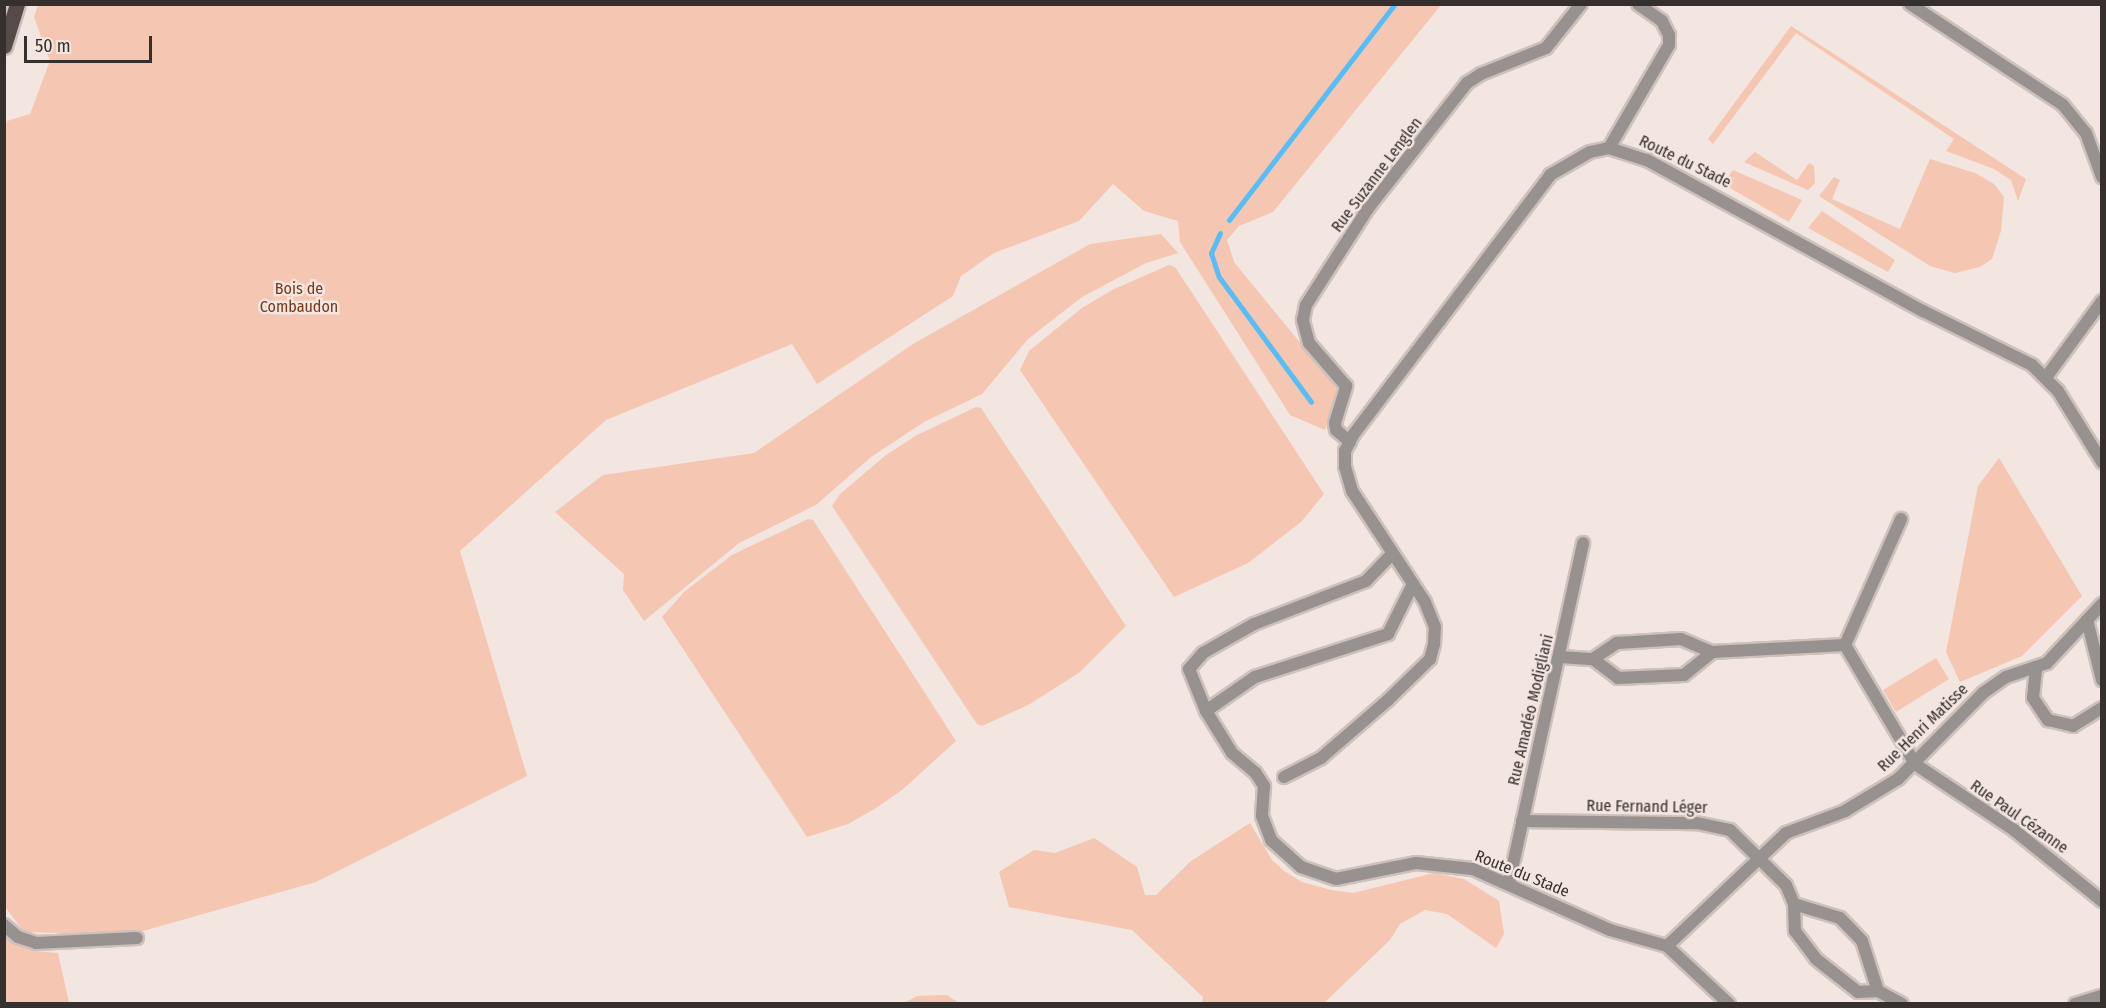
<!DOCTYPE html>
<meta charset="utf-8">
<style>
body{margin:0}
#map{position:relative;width:2106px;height:1008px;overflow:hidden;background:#f3e5df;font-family:"Fira Sans Condensed",sans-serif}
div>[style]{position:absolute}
.green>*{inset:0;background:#f5c6b1}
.stream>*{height:5px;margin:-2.5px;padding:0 2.5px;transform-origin:2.5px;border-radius:2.5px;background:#56bdf7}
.roads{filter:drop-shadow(2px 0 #cdc1bb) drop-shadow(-2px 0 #cdc1bb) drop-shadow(0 2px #cdc1bb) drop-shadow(0 -2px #cdc1bb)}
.street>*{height:12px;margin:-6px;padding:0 6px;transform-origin:6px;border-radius:6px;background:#97918f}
.primary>*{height:15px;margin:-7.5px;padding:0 7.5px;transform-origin:7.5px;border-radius:7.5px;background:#564b48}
span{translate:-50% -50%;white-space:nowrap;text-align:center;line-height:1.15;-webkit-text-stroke:5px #f3e5df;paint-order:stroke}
.street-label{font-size:16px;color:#35302d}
.park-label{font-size:16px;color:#75391b}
.frame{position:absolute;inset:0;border:6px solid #35302d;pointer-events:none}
.scale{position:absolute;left:24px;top:36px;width:128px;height:27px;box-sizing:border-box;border:3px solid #35302d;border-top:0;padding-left:8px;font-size:18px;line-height:21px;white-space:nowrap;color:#35302d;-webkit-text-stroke:4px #f3e5df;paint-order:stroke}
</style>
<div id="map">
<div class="green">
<div style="clip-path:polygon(38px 5px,1441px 5px,1273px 212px,1239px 226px,1227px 240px,1234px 262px,1333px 383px,1338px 393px,1325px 430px,1290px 415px,1180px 242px,1178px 221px,1144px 211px,1113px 184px,1079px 221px,994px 253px,961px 276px,953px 296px,817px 384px,792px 344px,606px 420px,460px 551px,527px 776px,316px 882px,129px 935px,24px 932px,5px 907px,4px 132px,7px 121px,30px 114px,50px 61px,34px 17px)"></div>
<div style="clip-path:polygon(1791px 26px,2026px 179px,2018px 201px,2011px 180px,1994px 169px,1946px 151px,1954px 139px,1796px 33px,1713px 144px,1708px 139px)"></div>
<div style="clip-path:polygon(1755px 152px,1797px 180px,1809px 163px,1814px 166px,1815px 183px,1808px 190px,1744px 162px)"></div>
<div style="clip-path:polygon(1930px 159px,1975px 173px,1994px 184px,2004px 197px,2001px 231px,1992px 259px,1980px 267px,1955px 273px,1930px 266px,1819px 196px,1834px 177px,1840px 180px,1832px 199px,1900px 229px)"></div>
<div style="clip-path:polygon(1733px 170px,1802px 200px,1789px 222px,1723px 184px)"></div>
<div style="clip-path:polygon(1822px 211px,1895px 260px,1888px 272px,1808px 228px)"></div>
<div style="clip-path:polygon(1161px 234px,1178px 253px,1146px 263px,1082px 297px,1028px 339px,982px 394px,924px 422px,871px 457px,816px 505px,739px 543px,644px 621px,623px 590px,624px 574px,555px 512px,603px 475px,754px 453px,913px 344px,1090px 244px)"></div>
<div style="clip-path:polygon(1169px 265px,1175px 267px,1324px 494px,1301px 522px,1248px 563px,1174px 597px,1020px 370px,1029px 351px,1082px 308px,1112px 290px)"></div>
<div style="clip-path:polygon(976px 407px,981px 408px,1126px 626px,1080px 672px,1030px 704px,982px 726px,977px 724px,832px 506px,840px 494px,886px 455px,917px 435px)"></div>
<div style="clip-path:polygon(1999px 458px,2082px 596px,2022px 656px,1960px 682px,1946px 652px,1978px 486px)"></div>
<div style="clip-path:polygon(808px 519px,813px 520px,956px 741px,902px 790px,876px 808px,848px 824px,807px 837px,662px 617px,684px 592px,732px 555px)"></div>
<div style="clip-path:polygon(1936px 658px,1949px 679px,1896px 712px,1883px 690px)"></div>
<div style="clip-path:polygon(1250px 823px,1272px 860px,1284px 871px,1302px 882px,1331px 890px,1353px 893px,1434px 873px,1464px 879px,1499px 901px,1504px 934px,1496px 948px,1447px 914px,1425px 910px,1400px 924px,1390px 940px,1324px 1003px,1202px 1003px,1203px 997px,1132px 930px,1009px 907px,999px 872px,1034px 850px,1055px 853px,1094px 838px,1137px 867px,1145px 895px,1156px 895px,1191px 861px)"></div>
<div style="clip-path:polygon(4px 932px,19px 945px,35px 951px,58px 953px,69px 1003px,5px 1003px)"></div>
<div style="clip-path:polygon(947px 995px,959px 1003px,904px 1003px,917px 996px)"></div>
</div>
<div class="stream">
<div style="left:1229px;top:220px;width:272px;rotate:-52.5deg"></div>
<div style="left:1220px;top:233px;width:22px;rotate:114deg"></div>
<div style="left:1211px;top:253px;width:25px;rotate:72deg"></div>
<div style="left:1219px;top:277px;width:155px;rotate:53.6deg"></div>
</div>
<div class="roads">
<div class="street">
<div style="left:1910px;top:4px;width:183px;rotate:33.4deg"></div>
<div style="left:2063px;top:105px;width:36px;rotate:51deg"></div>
<div style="left:2086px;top:133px;width:47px;rotate:70deg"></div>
<div style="left:1609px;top:148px;width:119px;rotate:-59.8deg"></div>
<div style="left:1669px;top:45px;width:10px;rotate:-90deg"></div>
<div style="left:1669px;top:35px;width:16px;rotate:-117deg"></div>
<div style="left:1662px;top:21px;width:29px;rotate:-145deg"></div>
<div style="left:2047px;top:376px;width:93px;rotate:-53.7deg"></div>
<div style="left:1350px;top:442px;width:18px;rotate:-139deg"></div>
<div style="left:1336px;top:430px;width:7px;rotate:-98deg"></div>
<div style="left:1335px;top:423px;width:39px;rotate:-73deg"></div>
<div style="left:1346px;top:386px;width:57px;rotate:-130.7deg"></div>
<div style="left:1309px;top:343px;width:24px;rotate:-105deg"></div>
<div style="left:1303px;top:320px;width:15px;rotate:-79deg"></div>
<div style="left:1306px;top:305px;width:117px;rotate:-57.3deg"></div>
<div style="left:1369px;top:207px;width:158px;rotate:-51.7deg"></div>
<div style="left:1467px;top:83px;width:17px;rotate:-33deg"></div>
<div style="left:1481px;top:74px;width:70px;rotate:-21.8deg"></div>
<div style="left:1546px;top:48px;width:56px;rotate:-51.5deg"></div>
<div style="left:1392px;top:554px;width:37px;rotate:134deg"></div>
<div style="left:1366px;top:581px;width:120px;rotate:159deg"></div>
<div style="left:1254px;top:624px;width:59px;rotate:150.4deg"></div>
<div style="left:1203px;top:653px;width:21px;rotate:131deg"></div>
<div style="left:1189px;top:669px;width:45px;rotate:68deg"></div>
<div style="left:1206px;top:711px;width:49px;rotate:58.2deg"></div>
<div style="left:1232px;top:753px;width:30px;rotate:40deg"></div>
<div style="left:1255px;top:772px;width:17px;rotate:57deg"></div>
<div style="left:1264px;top:786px;width:30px;rotate:94deg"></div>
<div style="left:1262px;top:816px;width:26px;rotate:69deg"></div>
<div style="left:1271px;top:840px;width:40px;rotate:42deg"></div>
<div style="left:1301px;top:867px;width:37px;rotate:19deg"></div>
<div style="left:1336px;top:879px;width:82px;rotate:-11.3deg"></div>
<div style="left:1416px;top:863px;width:57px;rotate:6deg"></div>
<div style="left:1473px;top:869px;width:150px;rotate:24deg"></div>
<div style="left:1610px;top:930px;width:59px;rotate:15.7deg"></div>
<div style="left:1667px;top:946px;width:85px;rotate:43.1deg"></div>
<div style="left:2087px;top:620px;width:62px;rotate:76deg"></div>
<div style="left:1845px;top:645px;width:138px;rotate:-66deg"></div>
<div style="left:1561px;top:657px;width:32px;rotate:4deg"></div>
<div style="left:1593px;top:659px;width:31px;rotate:37deg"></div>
<div style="left:1618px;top:678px;width:66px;rotate:-2.6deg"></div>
<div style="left:1684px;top:675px;width:36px;rotate:-39deg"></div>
<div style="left:1593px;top:659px;width:29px;rotate:-34deg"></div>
<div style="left:1617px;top:643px;width:64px;rotate:-3.6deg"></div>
<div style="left:1681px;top:639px;width:34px;rotate:23deg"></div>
<div style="left:1712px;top:652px;width:133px;rotate:-3deg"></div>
<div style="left:1845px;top:645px;width:138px;rotate:59.5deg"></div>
<div style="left:1915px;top:764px;width:119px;rotate:33.7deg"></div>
<div style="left:2014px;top:830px;width:113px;rotate:38.9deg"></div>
<div style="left:2036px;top:669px;width:29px;rotate:96deg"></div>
<div style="left:2033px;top:698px;width:27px;rotate:56deg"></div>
<div style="left:2048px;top:720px;width:26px;rotate:13deg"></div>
<div style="left:2073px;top:726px;width:34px;rotate:-32deg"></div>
<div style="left:1206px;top:711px;width:60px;rotate:-34.8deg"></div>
<div style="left:1255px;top:677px;width:140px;rotate:-17.9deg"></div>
<div style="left:1388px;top:634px;width:56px;rotate:-63.4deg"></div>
<div style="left:1284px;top:777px;width:42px;rotate:-27.2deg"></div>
<div style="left:1321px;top:758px;width:89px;rotate:-40.9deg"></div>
<div style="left:1388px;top:700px;width:59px;rotate:-44.3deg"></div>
<div style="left:1430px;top:659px;width:16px;rotate:-75deg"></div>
<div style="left:1434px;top:644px;width:17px;rotate:-87deg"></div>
<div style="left:1435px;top:627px;width:27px;rotate:-112deg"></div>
<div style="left:1425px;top:602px;width:133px;rotate:-123.3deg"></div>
<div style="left:1352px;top:491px;width:25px;rotate:-106deg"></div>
<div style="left:1345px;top:467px;width:16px;rotate:-90deg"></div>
<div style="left:1345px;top:451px;width:18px;rotate:-63deg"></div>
<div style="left:1353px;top:435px;width:326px;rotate:-52.8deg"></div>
<div style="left:1550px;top:175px;width:46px;rotate:-29.9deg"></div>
<div style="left:1590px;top:152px;width:19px;rotate:-12deg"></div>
<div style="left:1609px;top:148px;width:40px;rotate:18deg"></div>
<div style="left:1647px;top:160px;width:315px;rotate:28.7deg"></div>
<div style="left:1923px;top:311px;width:122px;rotate:26.4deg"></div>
<div style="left:2032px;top:365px;width:37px;rotate:45deg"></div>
<div style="left:2058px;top:391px;width:84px;rotate:58.2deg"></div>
<div style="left:1522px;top:821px;width:175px;rotate:0.7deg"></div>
<div style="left:1697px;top:823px;width:34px;rotate:12deg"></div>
<div style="left:1730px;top:830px;width:78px;rotate:44.5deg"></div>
<div style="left:1786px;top:885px;width:21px;rotate:67deg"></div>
<div style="left:1794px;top:904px;width:27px;rotate:88deg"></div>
<div style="left:1795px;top:931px;width:35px;rotate:53deg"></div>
<div style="left:1816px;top:959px;width:53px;rotate:38.2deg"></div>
<div style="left:1858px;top:992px;width:20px;rotate:-3deg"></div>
<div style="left:1878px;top:991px;width:27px;rotate:28deg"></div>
<div style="left:1509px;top:883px;width:348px;rotate:-77.7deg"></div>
<div style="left:1794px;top:904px;width:48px;rotate:16.9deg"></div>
<div style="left:1840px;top:918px;width:32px;rotate:46deg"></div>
<div style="left:1862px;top:941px;width:52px;rotate:72.3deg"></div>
<div style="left:4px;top:925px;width:18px;rotate:41deg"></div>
<div style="left:18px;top:937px;width:19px;rotate:18deg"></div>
<div style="left:36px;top:943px;width:101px;rotate:-2.8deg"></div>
<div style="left:1667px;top:946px;width:164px;rotate:-43.5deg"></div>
<div style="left:1786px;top:833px;width:63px;rotate:-20.4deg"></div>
<div style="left:1845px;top:811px;width:62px;rotate:-31.1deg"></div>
<div style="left:1898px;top:779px;width:121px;rotate:-45.3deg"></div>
<div style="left:1983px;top:693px;width:28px;rotate:-35deg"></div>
<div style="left:2006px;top:677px;width:43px;rotate:-18.9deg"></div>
<div style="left:2047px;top:663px;width:81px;rotate:-47deg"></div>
<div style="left:2075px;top:1004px;width:28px;rotate:-17deg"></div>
</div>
<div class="primary">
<div style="left:4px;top:46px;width:44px;rotate:-72.8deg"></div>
</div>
</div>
<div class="street-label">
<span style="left:1685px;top:162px;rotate:26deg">Route du Stade</span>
<span style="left:1377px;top:175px;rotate:-53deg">Rue Suzanne Lenglen</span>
<span style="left:1531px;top:710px;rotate:-77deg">Rue Amadéo Modigliani</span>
<span style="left:1923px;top:728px;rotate:-44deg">Rue Henri Matisse</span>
<span style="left:1647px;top:807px;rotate:1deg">Rue Fernand Léger</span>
<span style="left:2019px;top:817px;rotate:35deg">Rue Paul Cézanne</span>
<span style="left:1522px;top:874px;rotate:22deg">Route du Stade</span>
</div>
<div class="park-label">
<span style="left:299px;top:298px">Bois de<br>Combaudon</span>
</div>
<div class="frame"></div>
<div class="scale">50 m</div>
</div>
